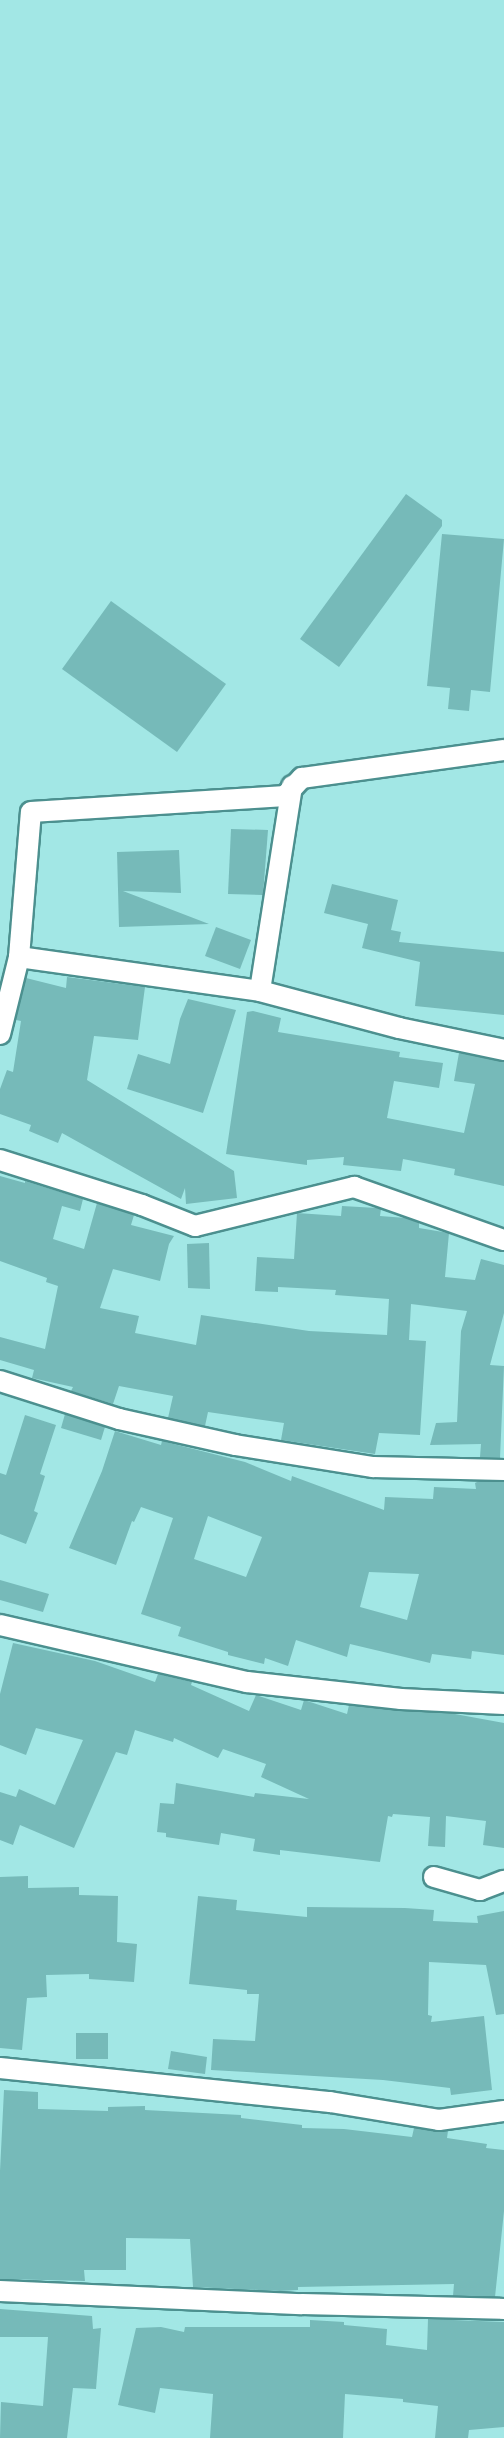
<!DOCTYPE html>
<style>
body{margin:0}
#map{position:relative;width:504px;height:2438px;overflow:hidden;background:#a2e7e5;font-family:"PT Sans Narrow",sans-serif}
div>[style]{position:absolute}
.building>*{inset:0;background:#76bab9}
.roads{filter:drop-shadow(2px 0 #4c908f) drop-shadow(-2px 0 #4c908f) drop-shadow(0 2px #4c908f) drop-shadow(0 -2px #4c908f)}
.street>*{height:20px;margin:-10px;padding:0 10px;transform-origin:10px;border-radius:10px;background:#fff}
span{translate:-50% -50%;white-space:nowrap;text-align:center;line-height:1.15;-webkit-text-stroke:4.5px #a2e7e5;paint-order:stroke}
</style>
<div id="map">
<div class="building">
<div style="clip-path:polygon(406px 494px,442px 520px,442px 526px,339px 667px,300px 639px)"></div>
<div style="clip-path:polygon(442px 534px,504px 539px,490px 692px,471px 690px,469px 711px,448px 709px,450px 688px,427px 686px)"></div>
<div style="clip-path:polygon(111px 601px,226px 684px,177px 752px,62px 669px)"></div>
<div style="clip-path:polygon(231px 829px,268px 830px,263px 895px,228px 894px)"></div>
<div style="clip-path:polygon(179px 850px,181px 893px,123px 891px,209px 924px,119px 927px,117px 852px)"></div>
<div style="clip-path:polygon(332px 884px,398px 900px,391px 930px,401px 932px,399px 942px,504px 952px,504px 1015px,415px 1006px,420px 962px,362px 948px,368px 924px,324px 913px)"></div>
<div style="clip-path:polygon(216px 927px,251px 940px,240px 969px,205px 956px)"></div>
<div style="clip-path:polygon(67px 977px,145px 987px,138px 1040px,94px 1036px,87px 1080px,234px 1171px,237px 1198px,186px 1204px,185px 1188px,181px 1199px,62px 1133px,58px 1143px,29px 1131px,31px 1125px,0 1114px,0 1089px,7px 1070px,13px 1072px,21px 1021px,16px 1020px,26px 978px,66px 988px)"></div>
<div style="clip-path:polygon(188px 999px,236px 1010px,203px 1113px,127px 1089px,138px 1054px,170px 1064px,180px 1019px)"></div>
<div style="clip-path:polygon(253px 1011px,281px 1018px,278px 1032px,400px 1052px,399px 1057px,443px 1063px,439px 1088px,394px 1081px,387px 1118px,464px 1133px,475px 1084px,454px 1081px,459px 1053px,504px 1062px,504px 1186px,454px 1175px,455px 1169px,403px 1159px,401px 1171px,343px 1165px,344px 1157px,307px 1160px,307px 1165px,226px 1154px,247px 1012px)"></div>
<div style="clip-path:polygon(0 1176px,25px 1183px,25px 1181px,83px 1199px,80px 1211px,62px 1206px,53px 1239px,84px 1249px,97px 1203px,134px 1215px,131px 1225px,174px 1236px,169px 1244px,160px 1281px,113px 1269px,100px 1308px,139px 1316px,135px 1333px,196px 1345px,201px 1315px,309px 1331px,387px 1335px,389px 1299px,335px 1295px,336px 1290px,278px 1287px,278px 1292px,255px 1291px,257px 1257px,294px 1259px,297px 1213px,341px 1216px,342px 1206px,377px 1208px,381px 1209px,380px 1216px,406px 1218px,419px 1223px,419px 1228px,449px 1233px,445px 1277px,475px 1280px,481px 1259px,504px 1265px,504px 1313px,490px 1365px,504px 1366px,500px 1458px,480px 1457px,481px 1444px,430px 1445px,436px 1423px,457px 1422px,461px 1331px,467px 1311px,411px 1304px,409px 1340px,426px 1341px,420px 1435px,379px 1433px,375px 1454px,281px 1440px,284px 1423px,208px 1412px,205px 1426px,168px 1418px,173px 1396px,119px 1386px,113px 1404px,71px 1391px,73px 1387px,32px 1378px,34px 1370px,0 1360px,0 1337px,45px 1349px,58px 1286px,46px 1282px,47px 1278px,0 1261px)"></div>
<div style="clip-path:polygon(209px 1243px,210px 1289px,188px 1288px,187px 1244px)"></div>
<div style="clip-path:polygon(65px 1414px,105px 1427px,101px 1440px,61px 1428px)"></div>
<div style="clip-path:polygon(25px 1415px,56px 1425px,40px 1474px,45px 1476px,34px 1511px,38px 1513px,26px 1544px,0 1534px,0 1473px,6px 1475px)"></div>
<div style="clip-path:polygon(evenodd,115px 1431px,161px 1445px,162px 1441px,245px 1462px,291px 1481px,292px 1476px,384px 1510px,385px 1497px,433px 1499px,434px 1487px,476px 1489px,475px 1483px,479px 1481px,504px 1482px,504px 1655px,472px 1651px,471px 1659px,432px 1654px,430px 1663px,350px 1644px,347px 1657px,296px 1640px,288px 1666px,265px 1658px,264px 1664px,228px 1655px,228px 1652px,178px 1636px,181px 1627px,141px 1614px,173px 1518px,141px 1507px,134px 1522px,132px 1521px,116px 1565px,69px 1548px,102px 1471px,115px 1431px,208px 1516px,262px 1537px,246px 1577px,194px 1559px,208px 1516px,115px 1431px,369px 1572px,419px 1574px,407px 1620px,360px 1607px,369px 1572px)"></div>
<div style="clip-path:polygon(0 1580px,49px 1594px,43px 1612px,0 1600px)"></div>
<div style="clip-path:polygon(13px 1643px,95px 1661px,155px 1682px,158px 1674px,192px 1682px,191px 1685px,249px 1711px,256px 1695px,301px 1710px,304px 1700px,347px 1714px,349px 1705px,455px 1714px,504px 1723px,504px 1848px,483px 1845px,486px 1821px,446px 1816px,445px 1847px,428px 1846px,430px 1817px,393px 1814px,392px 1817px,388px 1816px,380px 1862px,280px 1850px,280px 1855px,253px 1851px,255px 1839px,221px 1833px,219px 1845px,166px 1837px,166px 1833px,157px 1832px,160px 1803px,174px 1804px,176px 1783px,254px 1797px,255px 1793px,309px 1799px,261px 1777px,266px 1764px,223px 1749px,218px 1758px,174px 1738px,173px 1742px,135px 1730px,127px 1755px,116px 1752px,74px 1848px,20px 1825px,13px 1845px,0 1840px,0 1792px,16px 1797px,19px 1789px,55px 1805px,83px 1740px,36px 1728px,26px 1755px,0 1745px,0 1694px)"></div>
<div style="clip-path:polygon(28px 1876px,28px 1888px,79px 1887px,79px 1895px,118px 1896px,117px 1942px,137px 1944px,134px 1982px,89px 1979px,89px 1974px,46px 1975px,47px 1997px,27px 1998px,22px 2050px,0 2048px,0 1877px)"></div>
<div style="clip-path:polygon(198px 1896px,237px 1900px,236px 1910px,307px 1917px,307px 1907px,405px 1908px,434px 1910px,433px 1921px,478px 1923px,477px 1916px,504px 1911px,504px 2014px,496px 2015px,486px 1965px,429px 1962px,428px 2015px,432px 2016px,431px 2022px,484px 2016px,492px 2090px,451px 2095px,450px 2088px,383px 2080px,211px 2070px,213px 2039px,255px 2041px,259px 1994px,247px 1994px,247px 1990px,189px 1984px)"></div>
<div style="clip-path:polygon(76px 2033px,108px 2033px,108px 2059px,76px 2059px)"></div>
<div style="clip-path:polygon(171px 2051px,207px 2057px,205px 2074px,168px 2069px)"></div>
<div style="clip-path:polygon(4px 2090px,38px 2092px,38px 2109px,108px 2111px,108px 2107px,145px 2106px,145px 2110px,241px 2115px,241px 2118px,302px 2125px,302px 2128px,344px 2129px,412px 2137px,414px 2128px,448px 2131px,447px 2138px,487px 2144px,486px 2148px,504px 2150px,504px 2211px,495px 2297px,453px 2296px,454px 2284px,298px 2287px,298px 2290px,280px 2291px,193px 2287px,190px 2239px,126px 2238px,126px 2270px,84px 2270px,85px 2281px,0 2279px,0 2171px)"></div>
<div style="clip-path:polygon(0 2309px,92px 2316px,93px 2329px,101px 2328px,96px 2389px,73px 2388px,67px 2438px,0 2438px,1px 2402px,43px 2406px,48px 2337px,0 2337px)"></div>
<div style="clip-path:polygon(428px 2319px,504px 2322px,504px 2427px,469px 2430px,468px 2438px,435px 2438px,438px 2406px,403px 2402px,403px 2399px,345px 2394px,343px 2438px,210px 2438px,213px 2394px,160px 2388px,155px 2413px,118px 2405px,136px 2328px,161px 2327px,184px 2332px,185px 2327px,310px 2327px,310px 2320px,344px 2322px,344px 2325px,387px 2329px,386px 2345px,427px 2350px)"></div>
</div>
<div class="roads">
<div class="street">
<div style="left:292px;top:786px;width:207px;rotate:98.9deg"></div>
<div style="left:260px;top:991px;width:144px;rotate:14.9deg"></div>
<div style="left:399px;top:1028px;width:107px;rotate:11.8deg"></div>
<div style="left:19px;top:957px;width:243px;rotate:8deg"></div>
<div style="left:0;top:1034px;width:79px;rotate:-76.1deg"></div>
<div style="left:19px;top:957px;width:145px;rotate:-85.3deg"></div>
<div style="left:31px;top:812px;width:255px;rotate:-3.6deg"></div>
<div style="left:285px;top:796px;width:25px;rotate:-47deg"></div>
<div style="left:302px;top:778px;width:204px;rotate:-7.9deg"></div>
<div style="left:0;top:1160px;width:149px;rotate:17.6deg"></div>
<div style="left:142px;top:1205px;width:57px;rotate:21.6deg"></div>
<div style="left:195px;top:1226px;width:164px;rotate:-13.8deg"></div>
<div style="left:354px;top:1187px;width:159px;rotate:19.5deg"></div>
<div style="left:0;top:1381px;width:125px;rotate:17.7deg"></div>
<div style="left:119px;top:1419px;width:119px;rotate:12.6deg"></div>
<div style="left:235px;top:1445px;width:140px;rotate:9.1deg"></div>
<div style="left:373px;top:1467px;width:131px;rotate:1.3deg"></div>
<div style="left:0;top:1625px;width:253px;rotate:13deg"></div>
<div style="left:247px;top:1682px;width:155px;rotate:6.3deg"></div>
<div style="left:401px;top:1699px;width:103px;rotate:2.8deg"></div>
<div style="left:434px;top:1877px;width:48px;rotate:15.8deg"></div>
<div style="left:480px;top:1890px;width:26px;rotate:-21deg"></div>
<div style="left:0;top:2068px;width:332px;rotate:5.9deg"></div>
<div style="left:330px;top:2102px;width:110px;rotate:9.4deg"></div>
<div style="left:439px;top:2120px;width:66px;rotate:-7.9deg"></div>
<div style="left:0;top:2291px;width:302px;rotate:2.5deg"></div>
<div style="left:302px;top:2304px;width:202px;rotate:1.4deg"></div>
</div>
</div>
</div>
